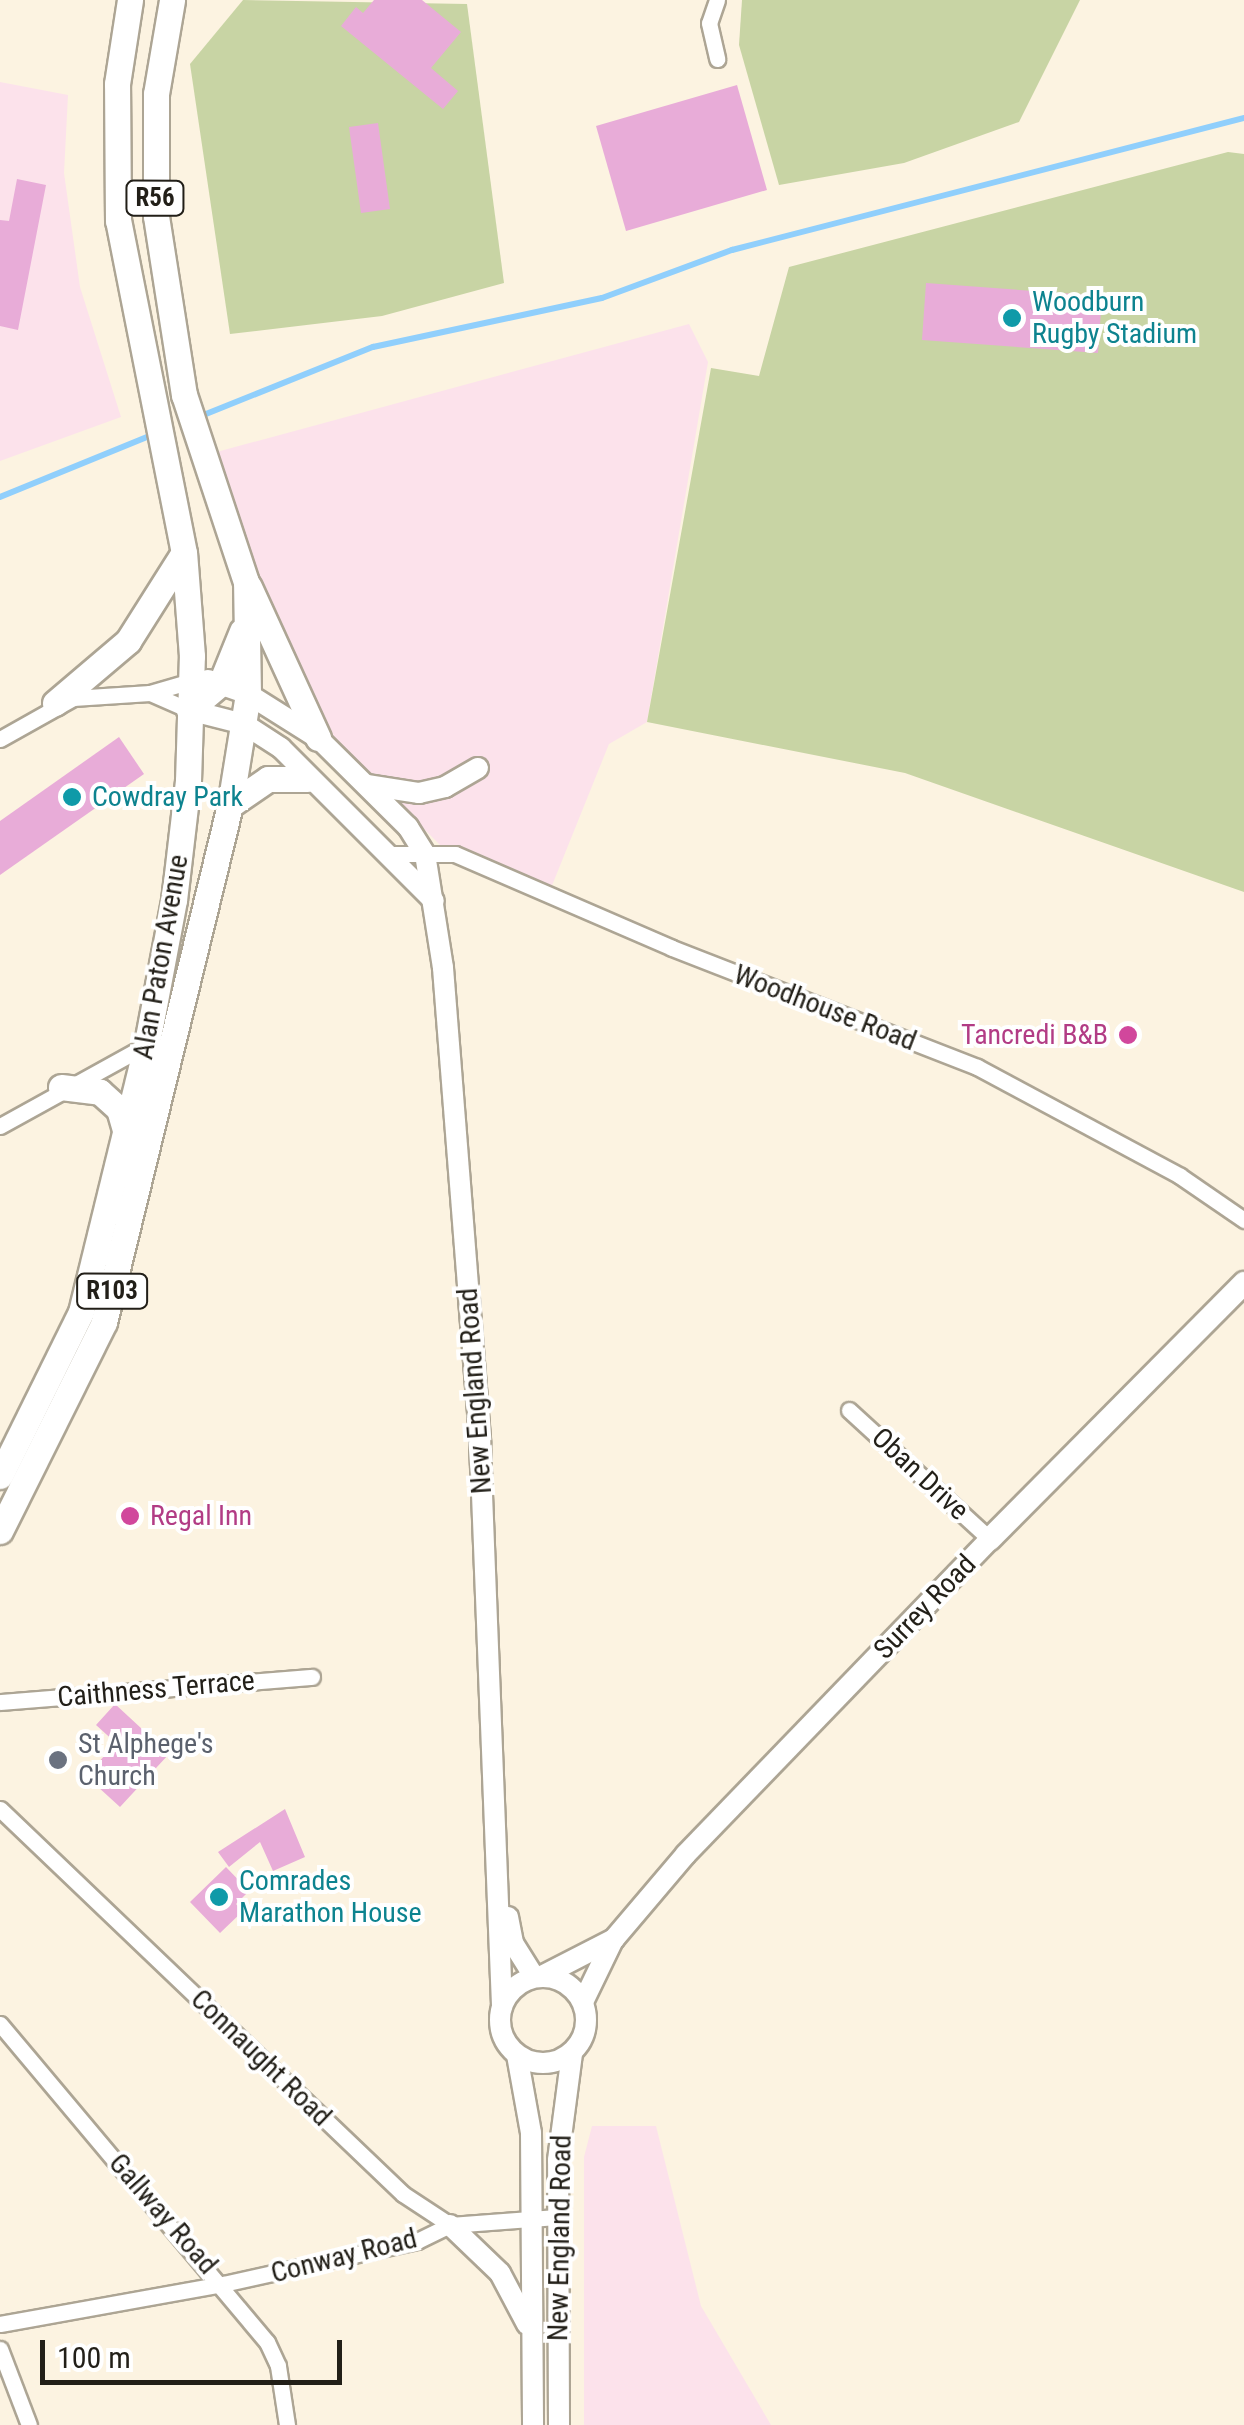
<!DOCTYPE html>
<style>
body{margin:0}
#map{position:relative;width:1244px;height:2425px;overflow:hidden;background:#fcf3e1;font-family:"Roboto Condensed",sans-serif}
div>[style]{position:absolute}
.commercial>*{inset:0;background:#fce2eb}
.green>*{inset:0;background:#c8d4a4}
.stream>*{height:6px;margin:-3px;padding:0 3px;transform-origin:3px;border-radius:3px;background:#90cffc}
.building>*{inset:0;background:#e8acd8}
.roads{filter:drop-shadow(2px 0 #ada594) drop-shadow(-2px 0 #ada594) drop-shadow(0 2px #ada594) drop-shadow(0 -2px #ada594)}
.minor>*{height:15px;margin:-7.5px;padding:0 7.5px;transform-origin:7.5px;border-radius:7.5px;background:#fff}
.tertiary>*{height:20px;margin:-10px;padding:0 10px;transform-origin:10px;border-radius:10px;background:#fff}
.tertiary>.ring{margin:-10px;padding:0;box-sizing:content-box;background:none;border:20px solid #fff;border-radius:50%}
.secondary>*{height:22px;margin:-11px;padding:0 11px;transform-origin:11px;border-radius:11px;background:#fff}
.primary>*{height:25px;margin:-12.5px;padding:0 12.5px;transform-origin:12.5px;border-radius:12.5px;background:#fff}
.dots>*{width:28px;height:28px;translate:-50% -50%;box-sizing:border-box;border:5px solid #fff;border-radius:50%}
span{translate:-50% -50%;white-space:nowrap;text-align:center;line-height:1.15;-webkit-text-stroke:8px #fff;paint-order:stroke}
.shield-label span{padding:2px 8px;background:#fff;border:2px solid;border-radius:8px;-webkit-text-stroke-width:0}
.shield-label{font-size:25px;color:#221f18;font-weight:700}
.culture-label{font-size:28px;color:#0d838f}
.left{translate:0 -50%;text-align:left}
.street-label{font-size:28px;color:#221f18}
.hotel-label{font-size:28px;color:#b23c85}
.right{translate:-100% -50%;text-align:right}
.worship-label{font-size:28px;color:#5b616d}
.scale{position:absolute;left:40px;top:2340px;width:302px;height:45px;box-sizing:border-box;border:5px solid #221f18;border-top:0;padding-left:12px;font-size:30px;line-height:35px;white-space:nowrap;color:#221f18;-webkit-text-stroke:8px #fff;paint-order:stroke}
</style>
<div id="map">
<div class="commercial">
<div style="clip-path:polygon(0 82px,68px 95px,64px 173px,80px 287px,121px 417px,0 461px)"></div>
<div style="clip-path:polygon(689px 324px,708px 362px,647px 722px,609px 744px,551px 888px,443px 848px,289px 694px,213px 453px)"></div>
<div style="clip-path:polygon(592px 2126px,656px 2126px,701px 2306px,771px 2425px,584px 2425px,584px 2157px)"></div>
</div>
<div class="green">
<div style="clip-path:polygon(243px 0,467px 4px,504px 283px,382px 316px,230px 334px,190px 64px)"></div>
<div style="clip-path:polygon(742px 0,1080px 0,1019px 122px,904px 163px,779px 185px,739px 45px)"></div>
<div style="clip-path:polygon(1228px 152px,1244px 154px,1244px 892px,905px 773px,647px 722px,711px 368px,759px 376px,789px 267px)"></div>
</div>
<div class="stream">
<div style="left:196px;top:418px;width:191px;rotate:-21.9deg"></div>
<div style="left:373px;top:347px;width:234px;rotate:-12.1deg"></div>
<div style="left:602px;top:298px;width:139px;rotate:-20.3deg"></div>
<div style="left:732px;top:250px;width:529px;rotate:-14.46deg"></div>
<div style="left:0;top:497px;width:164px;rotate:-22.2deg"></div>
</div>
<div class="building">
<div style="clip-path:polygon(374px 0,422px 0,461px 32px,431px 68px,458px 91px,443px 109px,341px 26px,356px 7px,363px 13px)"></div>
<div style="clip-path:polygon(737px 85px,767px 190px,626px 231px,596px 126px)"></div>
<div style="clip-path:polygon(378px 123px,390px 209px,361px 213px,349px 127px)"></div>
<div style="clip-path:polygon(17px 179px,46px 185px,18px 330px,0 326px,0 220px,9px 221px)"></div>
<div style="clip-path:polygon(926px 283px,1102px 296px,1098px 353px,922px 340px)"></div>
<div style="clip-path:polygon(119px 737px,144px 774px,0 875px,0 821px)"></div>
<div style="clip-path:polygon(115px 1704px,169px 1754px,120px 1807px,86px 1776px,116px 1743px,96px 1725px)"></div>
<div style="clip-path:polygon(285px 1809px,305px 1857px,273px 1871px,260px 1842px,229px 1867px,218px 1852px)"></div>
<div style="clip-path:polygon(226px 1867px,249px 1891px,236px 1904px,243px 1911px,220px 1933px,190px 1902px)"></div>
</div>
<div class="roads">
<div class="minor">
<div style="left:717px;top:0;width:24px;rotate:109deg"></div>
<div style="left:709px;top:23px;width:37px;rotate:77deg"></div>
<div style="left:150px;top:693px;width:43px;rotate:23.6deg"></div>
<div style="left:0;top:739px;width:84px;rotate:-29.3deg"></div>
<div style="left:73px;top:698px;width:77px;rotate:-3.7deg"></div>
<div style="left:150px;top:693px;width:43px;rotate:-16.3deg"></div>
<div style="left:385px;top:854px;width:70px"></div>
<div style="left:455px;top:854px;width:236px;rotate:23.4deg"></div>
<div style="left:672px;top:948px;width:327px;rotate:21.3deg"></div>
<div style="left:977px;top:1067px;width:230px;rotate:28.2deg"></div>
<div style="left:1180px;top:1176px;width:78px;rotate:34.5deg"></div>
<div style="left:0;top:1126px;width:174px;rotate:-28.9deg"></div>
<div style="left:849px;top:1410px;width:191px;rotate:42.5deg"></div>
<div style="left:0;top:1702px;width:313px;rotate:-4.6deg"></div>
<div style="left:0;top:1809px;width:557px;rotate:43.69deg"></div>
<div style="left:403px;top:2194px;width:56px;rotate:33.4deg"></div>
<div style="left:450px;top:2225px;width:107px;rotate:-4.3deg"></div>
<div style="left:0;top:2024px;width:415px;rotate:50deg"></div>
<div style="left:267px;top:2342px;width:26px;rotate:65deg"></div>
<div style="left:278px;top:2366px;width:60px;rotate:81.3deg"></div>
<div style="left:0;top:2324px;width:227px;rotate:-10.2deg"></div>
<div style="left:223px;top:2284px;width:199px;rotate:-12.5deg"></div>
<div style="left:417px;top:2241px;width:37px;rotate:-26deg"></div>
<div style="left:0;top:2349px;width:81px;rotate:69.1deg"></div>
</div>
<div class="tertiary">
<div style="left:208px;top:680px;width:42px;rotate:19.3deg"></div>
<div style="left:248px;top:694px;width:83px;rotate:32.2deg"></div>
<div style="left:318px;top:738px;width:127px;rotate:44.7deg"></div>
<div style="left:408px;top:827px;width:32px;rotate:58deg"></div>
<div style="left:425px;top:854px;width:115px;rotate:81deg"></div>
<div style="left:443px;top:968px;width:476px;rotate:85.5deg"></div>
<div style="left:480px;top:1443px;width:563px;rotate:87.76deg"></div>
<div style="left:189px;top:710px;width:57px;rotate:14.3deg"></div>
<div style="left:244px;top:724px;width:44px;rotate:33deg"></div>
<div style="left:281px;top:748px;width:216px;rotate:45deg"></div>
<div style="left:367px;top:785px;width:53px;rotate:8.7deg"></div>
<div style="left:419px;top:793px;width:27px;rotate:-13deg"></div>
<div style="left:445px;top:787px;width:38px;rotate:-30deg"></div>
<div style="left:508px;top:1917px;width:26px;rotate:79deg"></div>
<div style="left:513px;top:1943px;width:39px;rotate:58deg"></div>
<div style="left:544px;top:1975px;width:79px;rotate:-27.2deg"></div>
<div style="left:614px;top:1939px;width:111px;rotate:-49.7deg"></div>
<div style="left:686px;top:1854px;width:438px;rotate:-46deg"></div>
<div class="ring" style="left:500px;top:1977px;width:66px;height:66px"></div>
<div style="left:583px;top:2002px;width:69px;rotate:-64.2deg"></div>
<div style="left:517px;top:2055px;width:79px;rotate:79.8deg"></div>
<div style="left:531px;top:2133px;width:292px;rotate:89.6deg"></div>
<div style="left:450px;top:2225px;width:69px;rotate:43.8deg"></div>
<div style="left:500px;top:2273px;width:58px;rotate:62.1deg"></div>
<div style="left:559px;top:2425px;width:265px;rotate:-90.2deg"></div>
<div style="left:558px;top:2160px;width:108px;rotate:-82.5deg"></div>
</div>
<div class="secondary">
<div style="left:990px;top:1539px;width:361px;rotate:-45.2deg"></div>
</div>
<div class="primary">
<div style="left:249px;top:587px;width:166px;rotate:65.4deg"></div>
<div style="left:55px;top:703px;width:96px;rotate:-40.3deg"></div>
<div style="left:128px;top:641px;width:103px;rotate:-57.7deg"></div>
<div style="left:189px;top:710px;width:42px;rotate:-40.2deg"></div>
<div style="left:221px;top:683px;width:56px;rotate:-68deg"></div>
<div style="left:230px;top:805px;width:46px;rotate:-34.4deg"></div>
<div style="left:268px;top:779px;width:39px"></div>
<div style="left:61px;top:1087px;width:39px;rotate:7deg"></div>
<div style="left:100px;top:1092px;width:25px;rotate:42deg"></div>
<div style="left:119px;top:1109px;width:26px;rotate:74deg"></div>
<div style="left:0;top:1476px;width:183px;rotate:-63.7deg"></div>
<div style="left:81px;top:1312px;width:277px;rotate:-76.2deg"></div>
<div style="left:147px;top:1043px;width:146px;rotate:-79.3deg"></div>
<div style="left:174px;top:900px;width:120px;rotate:-83.3deg"></div>
<div style="left:188px;top:781px;width:125px;rotate:-88.2deg"></div>
<div style="left:192px;top:656px;width:103px;rotate:-94.4deg"></div>
<div style="left:184px;top:553px;width:338px;rotate:-101.2deg"></div>
<div style="left:118px;top:221px;width:137px;rotate:-90.4deg"></div>
<div style="left:117px;top:84px;width:85px;rotate:-81.2deg"></div>
<div style="left:0;top:1531px;width:233px;rotate:-63.5deg"></div>
<div style="left:104px;top:1322px;width:532px;rotate:-76.3deg"></div>
<div style="left:230px;top:805px;width:112px;rotate:-80.8deg"></div>
<div style="left:248px;top:694px;width:112px;rotate:-91deg"></div>
<div style="left:246px;top:582px;width:197px;rotate:-108.3deg"></div>
<div style="left:184px;top:395px;width:181px;rotate:-98.9deg"></div>
<div style="left:156px;top:216px;width:122px;rotate:-90deg"></div>
<div style="left:156px;top:94px;width:95px;rotate:-80.3deg"></div>
</div>
</div>
<div class="dots">
<div style="left:1012px;top:318px;background:#0f9aa8"></div>
<div style="left:72px;top:797px;background:#0f9aa8"></div>
<div style="left:1128px;top:1035px;background:#d1479c"></div>
<div style="left:130px;top:1516px;background:#d1479c"></div>
<div style="left:58px;top:1760px;background:#6b7280"></div>
<div style="left:219px;top:1897px;background:#0f9aa8"></div>
</div>
<div class="shield-label">
<span style="left:155px;top:198px">R56</span>
<span style="left:112px;top:1291px">R103</span>
</div>
<div class="culture-label">
<span class="left" style="left:1032px;top:318px">Woodburn<br>Rugby Stadium</span>
<span class="left" style="left:92px;top:797px">Cowdray Park</span>
<span class="left" style="left:239px;top:1897px">Comrades<br>Marathon House</span>
</div>
<div class="street-label">
<span style="left:161px;top:957px;rotate:-80deg">Alan Paton Avenue</span>
<span style="left:825px;top:1008px;rotate:21deg">Woodhouse Road</span>
<span style="left:475px;top:1391px;rotate:-94deg">New England Road</span>
<span style="left:920px;top:1474px;rotate:43deg">Oban Drive</span>
<span style="left:925px;top:1607px;rotate:-46deg">Surrey Road</span>
<span style="left:156px;top:1689px;rotate:-5deg">Caithness Terrace</span>
<span style="left:261px;top:2058px;rotate:44deg">Connaught Road</span>
<span style="left:163px;top:2214px;rotate:49deg">Gallway Road</span>
<span style="left:560px;top:2238px;rotate:-89deg">New England Road</span>
<span style="left:344px;top:2256px;rotate:-14deg">Conway Road</span>
</div>
<div class="hotel-label">
<span class="right" style="left:1108px;top:1035px">Tancredi B&amp;B</span>
<span class="left" style="left:150px;top:1516px">Regal Inn</span>
</div>
<div class="worship-label">
<span class="left" style="left:78px;top:1760px">St Alphege's<br>Church</span>
</div>
<div class="scale">100 m</div>
</div>
